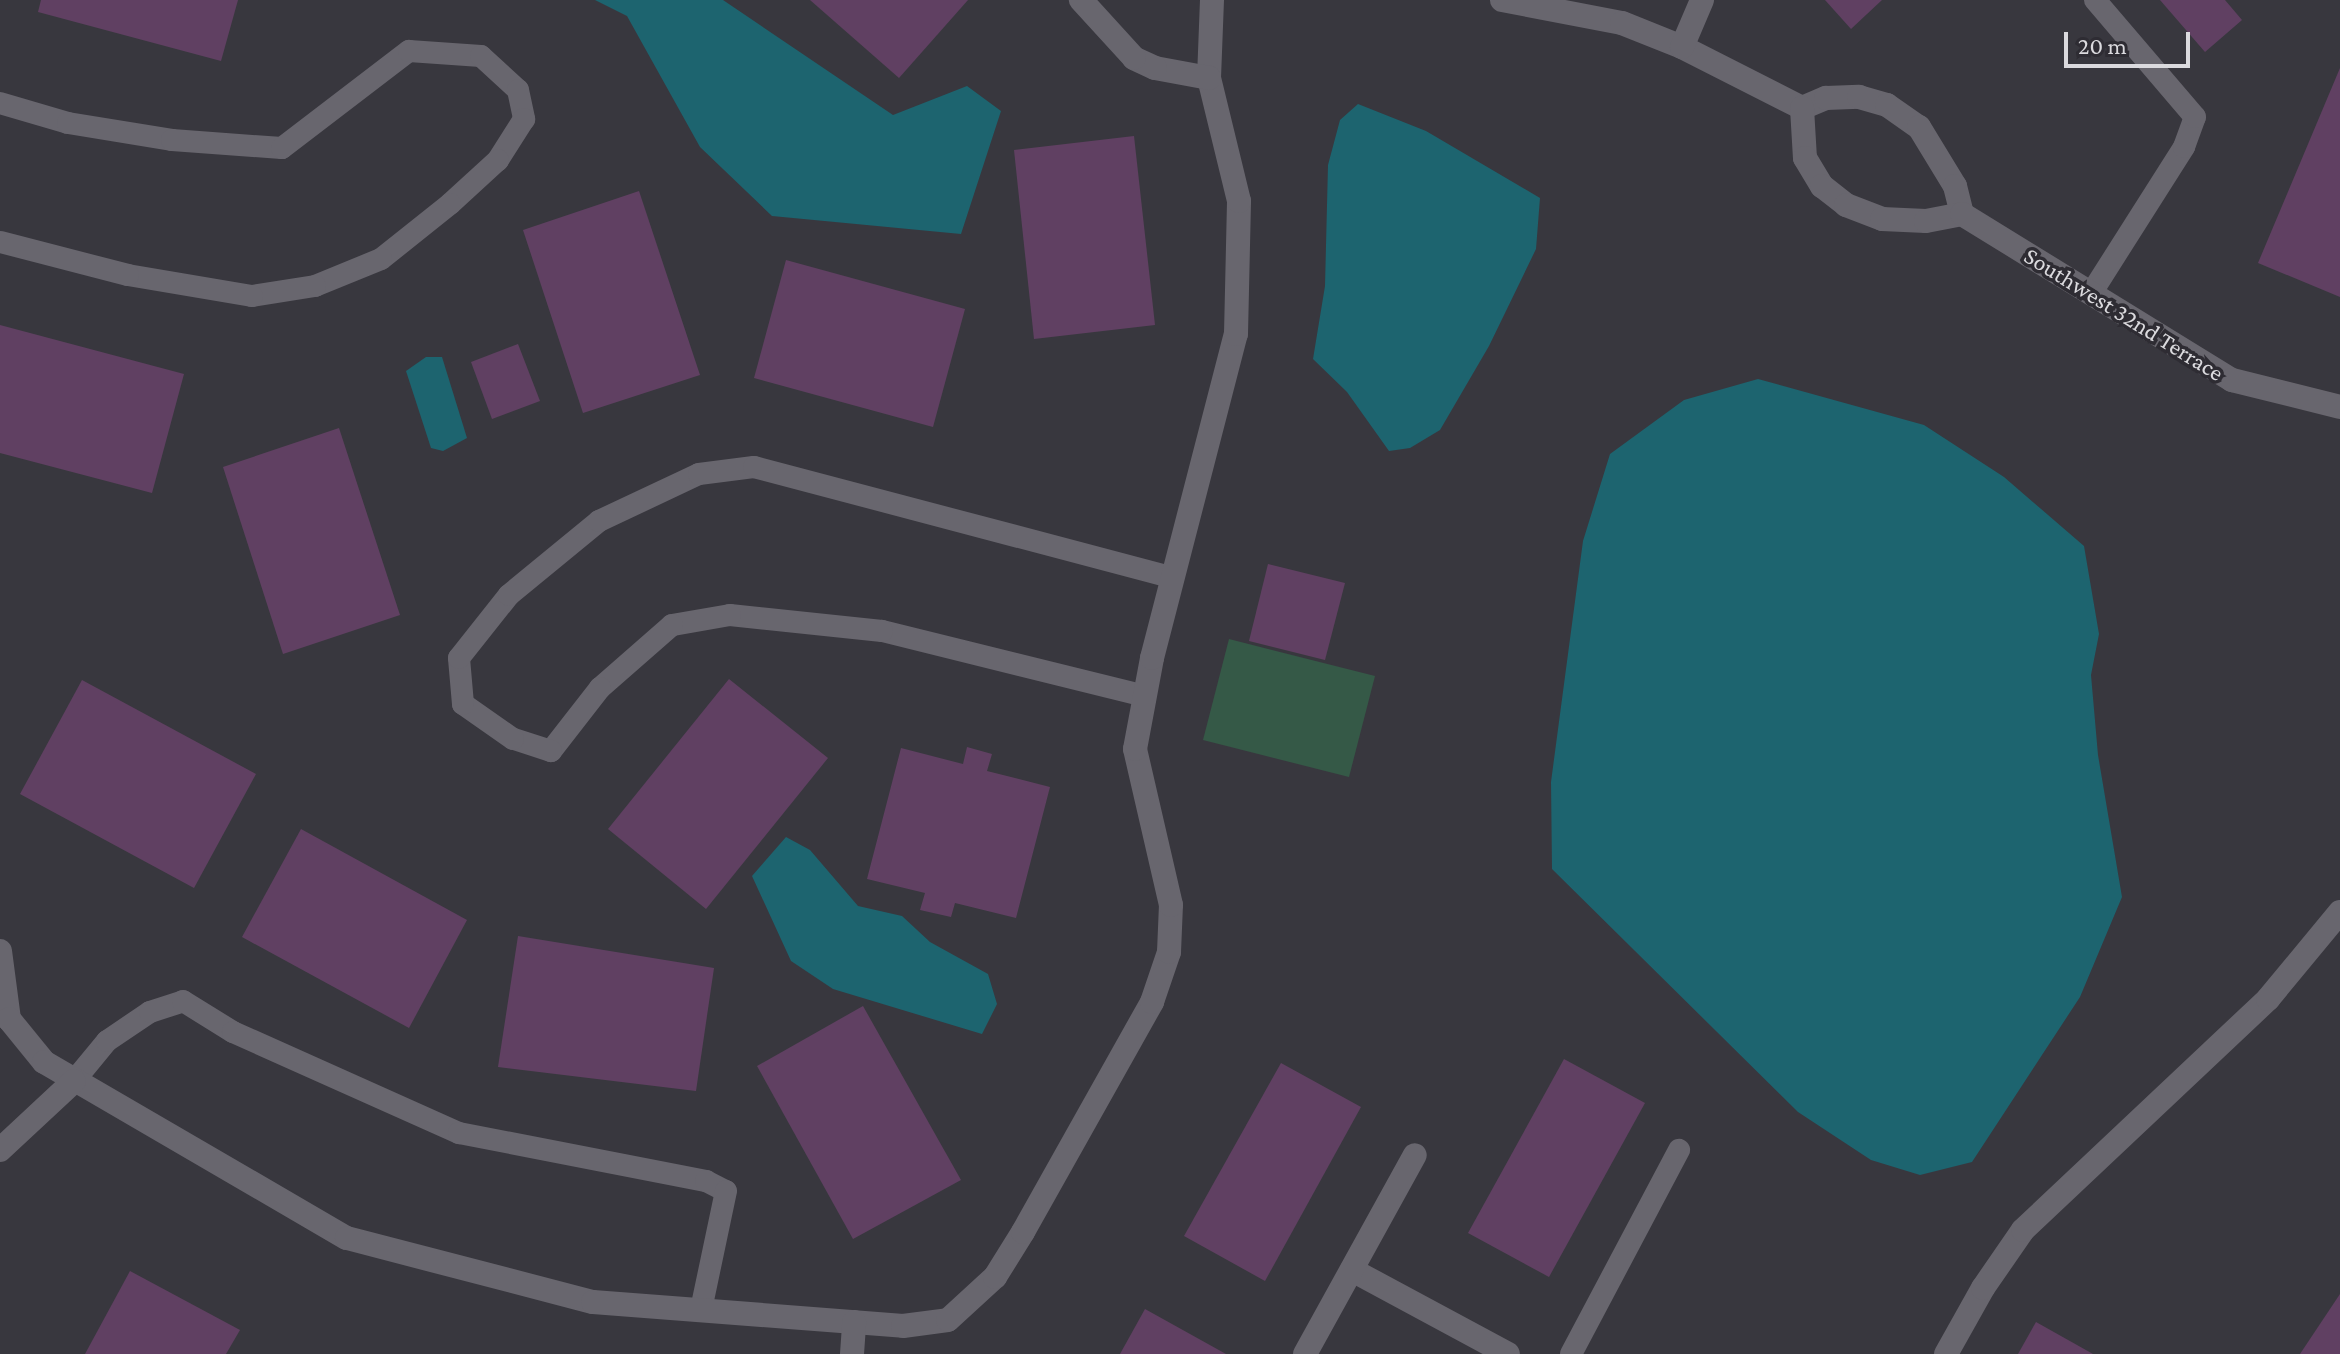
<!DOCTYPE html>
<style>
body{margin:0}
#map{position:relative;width:2340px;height:1354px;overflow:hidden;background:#38373e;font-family:"Crimson Pro",serif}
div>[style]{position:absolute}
.green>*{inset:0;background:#355947}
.water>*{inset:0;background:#1d646f}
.building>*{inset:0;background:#604062}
.lane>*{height:22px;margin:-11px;padding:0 11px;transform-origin:11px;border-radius:11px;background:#68666e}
.street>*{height:24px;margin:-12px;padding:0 12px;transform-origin:12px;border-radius:12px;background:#68666e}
span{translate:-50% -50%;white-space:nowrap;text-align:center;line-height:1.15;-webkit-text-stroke:7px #2e2c33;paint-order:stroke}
.street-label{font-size:24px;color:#dbdade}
.scale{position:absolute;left:2064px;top:32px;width:126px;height:36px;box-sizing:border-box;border:4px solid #dbdade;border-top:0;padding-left:10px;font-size:24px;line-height:28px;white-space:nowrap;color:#dbdade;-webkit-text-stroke:6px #2e2c33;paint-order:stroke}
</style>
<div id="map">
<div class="green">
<div style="clip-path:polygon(1229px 639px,1375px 676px,1349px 777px,1203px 740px)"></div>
</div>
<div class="water">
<div style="clip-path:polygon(595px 0,723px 0,893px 115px,967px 86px,1001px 111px,961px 234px,772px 216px,700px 147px,627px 16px)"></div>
<div style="clip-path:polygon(1358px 104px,1426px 131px,1540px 198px,1536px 249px,1489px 346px,1440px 430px,1410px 448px,1389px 451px,1347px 392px,1313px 359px,1325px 286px,1328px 165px,1340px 120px)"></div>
<div style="clip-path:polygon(426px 357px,442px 357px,467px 438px,443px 451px,431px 448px,406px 371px)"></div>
<div style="clip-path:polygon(1758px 379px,1924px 425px,2004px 477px,2084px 546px,2099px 634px,2091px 675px,2098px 755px,2122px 897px,2080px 997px,1972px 1162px,1920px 1175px,1871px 1160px,1798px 1112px,1552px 869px,1551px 782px,1583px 541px,1610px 454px,1684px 400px)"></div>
<div style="clip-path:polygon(786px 837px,810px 850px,858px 906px,902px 916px,930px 942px,988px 974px,997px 1004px,982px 1034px,833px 989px,791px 961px,752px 876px)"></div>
</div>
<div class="building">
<div style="clip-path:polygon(41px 0,238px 0,221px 61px,38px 12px)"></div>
<div style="clip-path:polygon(810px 0,968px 0,899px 78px)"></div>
<div style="clip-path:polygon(1825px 0,1882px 0,1851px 29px)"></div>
<div style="clip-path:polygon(2160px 0,2225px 0,2242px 20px,2205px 52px)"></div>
<div style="clip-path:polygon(2340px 68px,2340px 297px,2258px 263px)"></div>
<div style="clip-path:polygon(1134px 136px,1155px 325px,1034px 339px,1014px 150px)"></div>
<div style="clip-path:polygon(639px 191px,700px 375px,583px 413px,523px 230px)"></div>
<div style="clip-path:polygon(786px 260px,965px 309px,933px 427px,754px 378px)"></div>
<div style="clip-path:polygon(0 325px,184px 374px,152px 493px,0 453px)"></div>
<div style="clip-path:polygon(518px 344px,540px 401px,492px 419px,471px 362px)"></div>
<div style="clip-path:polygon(339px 428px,400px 615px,283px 654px,223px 467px)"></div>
<div style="clip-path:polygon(1268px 564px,1345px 583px,1325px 660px,1249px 641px)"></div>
<div style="clip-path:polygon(729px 679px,828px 758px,706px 909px,608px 829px)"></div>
<div style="clip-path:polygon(82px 680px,256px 774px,194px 888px,20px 794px)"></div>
<div style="clip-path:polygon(967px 747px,992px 754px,987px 771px,1050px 787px,1016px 918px,955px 903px,951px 917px,920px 910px,925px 893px,867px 879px,901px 748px,963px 764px)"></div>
<div style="clip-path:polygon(301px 829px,467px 920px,409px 1028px,242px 937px)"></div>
<div style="clip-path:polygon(518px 936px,714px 968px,696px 1091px,498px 1067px)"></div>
<div style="clip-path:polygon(863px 1006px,961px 1180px,853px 1239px,757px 1066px)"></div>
<div style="clip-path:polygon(1564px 1059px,1645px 1103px,1549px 1277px,1468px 1233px)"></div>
<div style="clip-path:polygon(1281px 1063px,1361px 1107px,1265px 1281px,1184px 1236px)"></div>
<div style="clip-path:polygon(130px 1271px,240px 1330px,226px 1354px,85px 1354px)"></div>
<div style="clip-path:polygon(2340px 1294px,2340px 1354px,2300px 1354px)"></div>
<div style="clip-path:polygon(1145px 1309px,1226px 1354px,1120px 1354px)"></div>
<div style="clip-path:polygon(2036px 1322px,2093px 1354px,2018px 1354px)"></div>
</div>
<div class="lane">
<div style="left:0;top:103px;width:71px;rotate:16.4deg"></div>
<div style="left:68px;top:123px;width:105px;rotate:9.3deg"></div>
<div style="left:172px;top:140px;width:110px;rotate:4.2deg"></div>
<div style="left:282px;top:148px;width:160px;rotate:-37.4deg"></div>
<div style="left:409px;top:51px;width:72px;rotate:4deg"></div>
<div style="left:481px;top:56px;width:50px;rotate:42.6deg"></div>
<div style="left:518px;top:90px;width:30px;rotate:78deg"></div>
<div style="left:524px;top:119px;width:49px;rotate:122.4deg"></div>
<div style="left:498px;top:160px;width:65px;rotate:137.5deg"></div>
<div style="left:450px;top:204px;width:88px;rotate:141.4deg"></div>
<div style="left:381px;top:259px;width:71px;rotate:157.8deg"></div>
<div style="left:315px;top:286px;width:64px;rotate:171deg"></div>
<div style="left:252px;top:296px;width:126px;rotate:-170.4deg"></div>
<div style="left:128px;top:275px;width:132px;rotate:-165.5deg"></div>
<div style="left:2092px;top:292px;width:172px;rotate:-57.6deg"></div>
<div style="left:2184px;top:147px;width:32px;rotate:-70deg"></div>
<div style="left:2195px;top:117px;width:154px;rotate:-130.5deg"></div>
<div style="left:1145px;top:696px;width:271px;rotate:-166.1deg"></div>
<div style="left:882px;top:631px;width:153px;rotate:-174deg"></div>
<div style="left:730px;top:615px;width:59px;rotate:170.2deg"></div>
<div style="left:672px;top:625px;width:96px;rotate:138.8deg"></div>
<div style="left:600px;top:688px;width:80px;rotate:127.9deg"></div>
<div style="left:551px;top:751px;width:40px;rotate:-162deg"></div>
<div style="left:513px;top:739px;width:61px;rotate:-145deg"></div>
<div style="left:463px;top:704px;width:46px;rotate:-95deg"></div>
<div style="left:459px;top:658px;width:80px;rotate:-51.6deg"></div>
<div style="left:509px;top:595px;width:117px;rotate:-39.4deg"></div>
<div style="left:599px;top:521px;width:110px;rotate:-25.2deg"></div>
<div style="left:699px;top:474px;width:55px;rotate:-7.3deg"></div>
<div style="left:754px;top:467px;width:433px;rotate:14.8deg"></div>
<div style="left:74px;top:1081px;width:52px;rotate:-50.5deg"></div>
<div style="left:107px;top:1041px;width:52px;rotate:-34deg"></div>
<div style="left:150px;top:1012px;width:35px;rotate:-18deg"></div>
<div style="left:183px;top:1001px;width:59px;rotate:31.8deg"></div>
<div style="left:233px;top:1032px;width:248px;rotate:24.1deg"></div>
<div style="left:459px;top:1133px;width:252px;rotate:11deg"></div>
<div style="left:706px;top:1181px;width:22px;rotate:27deg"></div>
<div style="left:726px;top:1191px;width:122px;rotate:101.9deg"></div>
<div style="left:1571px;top:1354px;width:231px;rotate:-62.1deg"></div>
</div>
<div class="street">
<div style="left:1502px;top:0;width:122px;rotate:10.9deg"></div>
<div style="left:1622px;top:23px;width:65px;rotate:21.8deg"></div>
<div style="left:1682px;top:47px;width:135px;rotate:26.9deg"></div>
<div style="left:1802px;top:108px;width:26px;rotate:-23deg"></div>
<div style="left:1826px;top:98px;width:33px;rotate:-2deg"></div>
<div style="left:1859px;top:97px;width:29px;rotate:16deg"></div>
<div style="left:1887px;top:105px;width:39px;rotate:35deg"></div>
<div style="left:1919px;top:127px;width:69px;rotate:58.6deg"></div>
<div style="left:1955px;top:186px;width:29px;rotate:76deg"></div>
<div style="left:1682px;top:47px;width:51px;rotate:-66.9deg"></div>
<div style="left:1209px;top:78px;width:78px;rotate:-87.8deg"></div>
<div style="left:1802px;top:108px;width:50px;rotate:86.6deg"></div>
<div style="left:1805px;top:158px;width:33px;rotate:59deg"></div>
<div style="left:1822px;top:186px;width:31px;rotate:38deg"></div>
<div style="left:1846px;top:205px;width:39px;rotate:21deg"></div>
<div style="left:1882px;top:219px;width:44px;rotate:2.6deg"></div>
<div style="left:1926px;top:221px;width:37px;rotate:-11deg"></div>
<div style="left:1962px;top:214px;width:317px;rotate:31.6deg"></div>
<div style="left:2232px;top:380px;width:111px;rotate:14deg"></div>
<div style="left:0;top:951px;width:69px;rotate:82.5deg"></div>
<div style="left:9px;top:1019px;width:55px;rotate:50.9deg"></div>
<div style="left:44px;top:1062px;width:350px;rotate:30.2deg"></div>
<div style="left:347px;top:1238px;width:254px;rotate:14.6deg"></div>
<div style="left:593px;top:1302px;width:311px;rotate:4.4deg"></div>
<div style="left:903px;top:1326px;width:45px;rotate:-7.6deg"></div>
<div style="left:948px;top:1320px;width:64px;rotate:-42.5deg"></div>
<div style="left:995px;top:1277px;width:53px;rotate:-58.1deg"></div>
<div style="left:1023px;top:1232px;width:264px;rotate:-60.7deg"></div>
<div style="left:1152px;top:1002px;width:53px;rotate:-71.2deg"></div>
<div style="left:1169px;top:952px;width:47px;rotate:-87.6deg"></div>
<div style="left:1171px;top:905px;width:160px;rotate:-103deg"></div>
<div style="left:1135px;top:749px;width:93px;rotate:-79.4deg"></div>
<div style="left:1152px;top:658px;width:335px;rotate:-75.5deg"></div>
<div style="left:1236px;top:334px;width:133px;rotate:-88.7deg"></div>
<div style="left:1239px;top:201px;width:127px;rotate:-103.7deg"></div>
<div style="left:1209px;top:78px;width:55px;rotate:-169.5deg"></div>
<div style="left:1155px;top:68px;width:23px;rotate:-155deg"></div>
<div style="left:1134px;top:58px;width:79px;rotate:-132.4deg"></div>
<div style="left:0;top:1150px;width:101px;rotate:-43deg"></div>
<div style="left:1352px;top:1270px;width:177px;rotate:28.3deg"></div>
<div style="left:852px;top:1354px;width:32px;rotate:-86deg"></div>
<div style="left:1305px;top:1354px;width:227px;rotate:-61.1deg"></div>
<div style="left:1946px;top:1354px;width:76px;rotate:-60.7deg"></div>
<div style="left:1983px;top:1288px;width:70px;rotate:-55.4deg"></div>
<div style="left:2023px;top:1230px;width:337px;rotate:-43.3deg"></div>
<div style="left:2268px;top:999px;width:113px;rotate:-50.4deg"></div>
</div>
<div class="street-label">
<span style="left:2124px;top:314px;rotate:32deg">Southwest 32nd Terrace</span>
</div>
<div class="scale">20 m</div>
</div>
